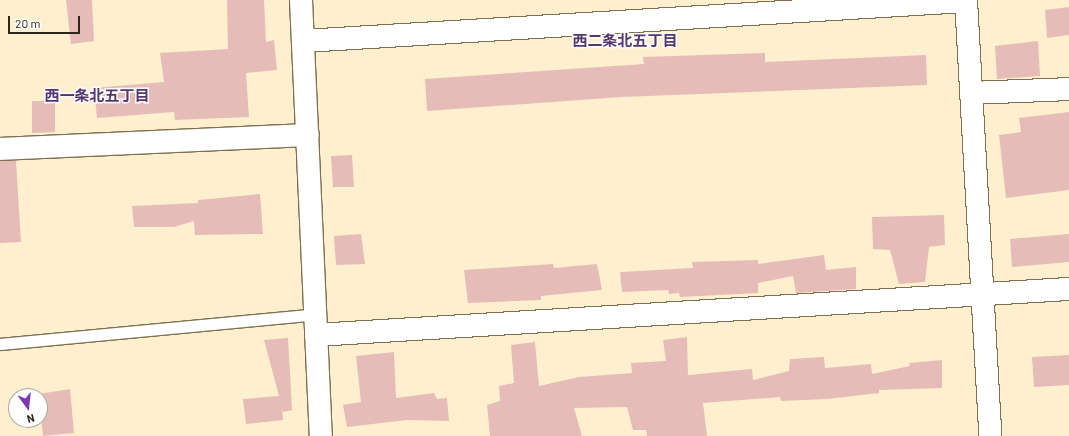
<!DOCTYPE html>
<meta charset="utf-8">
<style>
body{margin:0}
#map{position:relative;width:1069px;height:436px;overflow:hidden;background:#fef0ce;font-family:Barlow,"Noto Sans JP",sans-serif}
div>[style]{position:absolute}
.building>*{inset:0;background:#e5bcb8}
.roads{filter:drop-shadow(1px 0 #7d7152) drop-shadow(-1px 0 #7d7152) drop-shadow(0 1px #7d7152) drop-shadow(0 -1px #7d7152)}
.service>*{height:11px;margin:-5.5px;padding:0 5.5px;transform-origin:5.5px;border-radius:5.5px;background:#fff}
.minor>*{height:22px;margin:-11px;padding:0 11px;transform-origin:11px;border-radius:11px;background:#fff}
span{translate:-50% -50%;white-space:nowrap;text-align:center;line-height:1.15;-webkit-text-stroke:3px #fefefe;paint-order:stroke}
.neighbourhood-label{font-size:15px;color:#543670;font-weight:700}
.north{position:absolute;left:8px;top:388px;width:40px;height:40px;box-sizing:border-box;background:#fefefe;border:1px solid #aaa8a3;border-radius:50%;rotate:165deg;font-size:11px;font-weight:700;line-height:16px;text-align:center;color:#2d271a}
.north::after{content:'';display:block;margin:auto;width:14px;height:18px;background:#7a39ae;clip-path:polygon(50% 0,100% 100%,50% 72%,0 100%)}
.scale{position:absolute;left:8px;top:16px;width:72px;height:18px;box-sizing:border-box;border:2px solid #2d271a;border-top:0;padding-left:5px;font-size:12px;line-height:14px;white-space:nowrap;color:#2d271a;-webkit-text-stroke:3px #fefefe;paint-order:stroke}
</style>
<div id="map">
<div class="building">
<div style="clip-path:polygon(66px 0,92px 0,94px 41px,71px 44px)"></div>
<div style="clip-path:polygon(227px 0,264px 0,266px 42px,274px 40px,277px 70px,246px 73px,249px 117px,175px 120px,174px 112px,97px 118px,94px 88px,164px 82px,160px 53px,228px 49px)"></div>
<div style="clip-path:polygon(1069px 7px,1069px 35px,1047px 38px,1045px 10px)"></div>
<div style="clip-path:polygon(1038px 41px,1040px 76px,997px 79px,995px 46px)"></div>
<div style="clip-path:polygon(765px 53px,765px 62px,926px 55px,927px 85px,622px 97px,427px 111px,425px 79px,644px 64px,643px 57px)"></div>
<div style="clip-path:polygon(32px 101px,55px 101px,55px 132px,32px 133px)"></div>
<div style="clip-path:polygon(1069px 112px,1069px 190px,1006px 198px,999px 135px,1021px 132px,1019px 118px)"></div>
<div style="clip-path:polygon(352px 155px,354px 187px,333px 187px,331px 156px)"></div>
<div style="clip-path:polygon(0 161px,16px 161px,21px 242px,0 243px)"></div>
<div style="clip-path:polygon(260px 194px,263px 234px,195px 235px,194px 221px,174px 227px,134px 227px,132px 206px,198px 203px,198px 200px)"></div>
<div style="clip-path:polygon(944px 215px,945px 245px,929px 247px,925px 282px,899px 284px,890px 250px,873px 249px,872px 217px)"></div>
<div style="clip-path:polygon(361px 234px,365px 264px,336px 265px,334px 236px)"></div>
<div style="clip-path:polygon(1069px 234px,1069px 262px,1012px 267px,1010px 239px)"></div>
<div style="clip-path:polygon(824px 255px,826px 270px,856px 267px,856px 289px,796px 293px,793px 276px,758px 283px,758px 293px,680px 297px,679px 293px,669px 294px,668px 290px,622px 292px,620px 272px,693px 268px,692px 262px,758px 260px,758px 264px)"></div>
<div style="clip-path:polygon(553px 264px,554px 268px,597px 264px,602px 290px,541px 296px,541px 300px,468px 303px,464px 270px)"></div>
<div style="clip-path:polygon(687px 337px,688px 375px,752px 369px,753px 380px,789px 371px,790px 359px,824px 357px,825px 368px,871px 364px,872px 374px,910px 366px,909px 363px,942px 360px,942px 388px,879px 390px,879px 393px,827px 399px,781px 401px,780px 397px,703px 403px,707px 436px,647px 436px,646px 430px,633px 430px,627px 407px,574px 408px,582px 436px,490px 436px,487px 405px,500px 401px,499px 386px,514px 383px,511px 345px,535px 342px,539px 386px,579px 377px,632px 373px,631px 363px,666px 361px,663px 340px)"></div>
<div style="clip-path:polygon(288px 338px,292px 410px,283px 412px,282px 407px,283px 420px,246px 424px,243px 399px,279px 396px,264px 340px)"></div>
<div style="clip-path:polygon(394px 352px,396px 398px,434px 393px,437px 399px,447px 398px,449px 421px,407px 420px,347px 427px,343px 405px,361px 402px,356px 356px)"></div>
<div style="clip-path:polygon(1069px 355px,1069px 385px,1034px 387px,1032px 357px)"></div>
<div style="clip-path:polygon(70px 389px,74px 433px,43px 436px,39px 394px)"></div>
</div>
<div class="roads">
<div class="service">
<div style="left:0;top:344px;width:317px;rotate:-5.4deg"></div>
</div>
<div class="minor">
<div style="left:301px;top:0;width:436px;rotate:87.4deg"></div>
<div style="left:966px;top:0;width:437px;rotate:86.8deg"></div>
<div style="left:304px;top:41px;width:663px;rotate:-3.46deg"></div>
<div style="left:971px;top:93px;width:98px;rotate:-2.3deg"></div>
<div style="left:0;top:149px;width:308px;rotate:-2.6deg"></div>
<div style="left:316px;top:335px;width:754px;rotate:-3.5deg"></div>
</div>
</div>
<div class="neighbourhood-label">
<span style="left:625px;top:41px">西二条北五丁目</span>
<span style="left:97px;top:96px">西一条北五丁目</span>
</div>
<div class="north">N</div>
<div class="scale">20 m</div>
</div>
